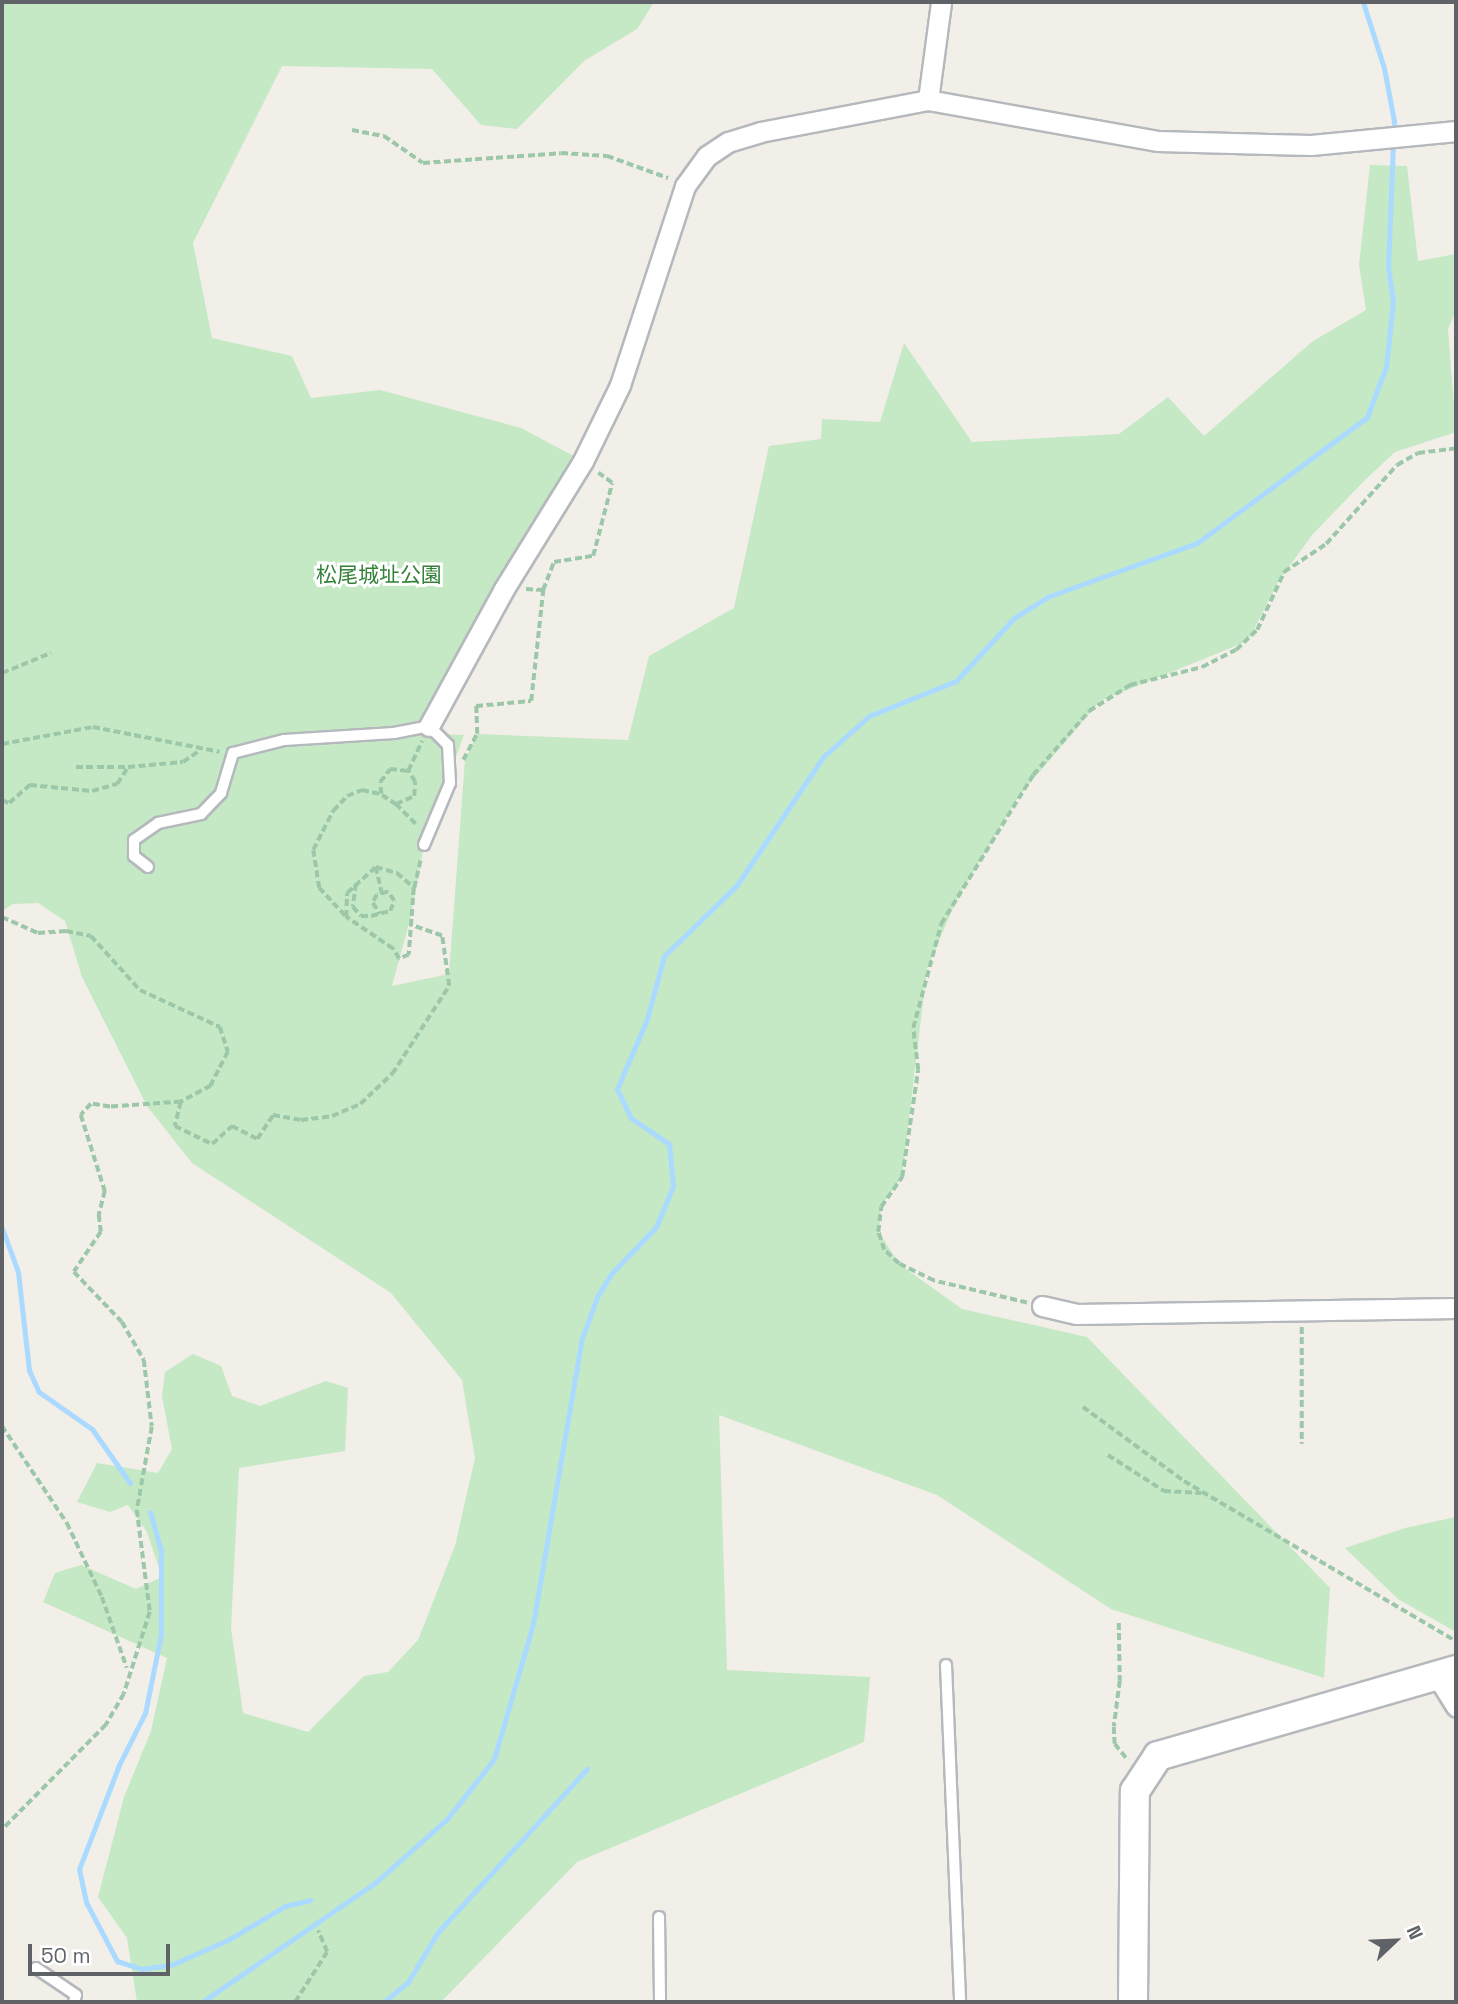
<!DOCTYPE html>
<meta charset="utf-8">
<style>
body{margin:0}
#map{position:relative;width:1458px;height:2004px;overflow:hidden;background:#f1efe8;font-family:"Space Grotesk","Noto Sans JP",sans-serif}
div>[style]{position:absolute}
.green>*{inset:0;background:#c5e8c5}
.stream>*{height:5px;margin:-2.5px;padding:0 2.5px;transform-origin:2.5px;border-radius:2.5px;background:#aadaff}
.path>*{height:3.5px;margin-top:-1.75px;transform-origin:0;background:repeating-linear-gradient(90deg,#9cc7a9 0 7px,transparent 0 10.5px)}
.roads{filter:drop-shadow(2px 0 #b5b8bc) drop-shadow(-2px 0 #b5b8bc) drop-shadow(0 2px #b5b8bc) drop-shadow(0 -2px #b5b8bc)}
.lane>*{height:10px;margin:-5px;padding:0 5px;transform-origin:5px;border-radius:5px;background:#fff}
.street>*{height:19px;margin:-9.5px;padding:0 9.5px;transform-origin:9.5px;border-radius:9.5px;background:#fff}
.secondary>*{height:28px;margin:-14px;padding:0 14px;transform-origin:14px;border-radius:14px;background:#fff}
span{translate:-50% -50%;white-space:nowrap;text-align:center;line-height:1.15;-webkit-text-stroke:6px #fff;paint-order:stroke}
.park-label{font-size:21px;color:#348238}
.frame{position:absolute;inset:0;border:4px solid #5f6368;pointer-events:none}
.north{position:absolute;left:1360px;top:1906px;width:70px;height:70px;-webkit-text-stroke:5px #fff;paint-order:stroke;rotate:67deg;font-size:19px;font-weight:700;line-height:28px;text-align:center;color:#5f6368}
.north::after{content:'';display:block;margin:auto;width:24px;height:32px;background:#5f6368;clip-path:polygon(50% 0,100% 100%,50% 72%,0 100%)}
.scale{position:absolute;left:28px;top:1944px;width:142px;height:32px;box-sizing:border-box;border:4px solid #5f6368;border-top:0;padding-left:9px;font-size:21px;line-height:24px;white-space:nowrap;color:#5f6368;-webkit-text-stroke:5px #fff;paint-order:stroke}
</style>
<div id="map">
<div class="green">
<div style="clip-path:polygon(2px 2px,654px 2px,637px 29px,584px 61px,517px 129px,481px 125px,432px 69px,282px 66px,193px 243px,212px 338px,292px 356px,311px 398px,380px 390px,521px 428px,583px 461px,430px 726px,441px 734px,464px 735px,424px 845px,410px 920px,392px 986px,449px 974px,465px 760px,477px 734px,628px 740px,649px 656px,734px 608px,769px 446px,821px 439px,822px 419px,880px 422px,904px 343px,972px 442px,1119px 434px,1168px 397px,1204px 436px,1313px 341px,1366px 310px,1359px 265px,1370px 165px,1407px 166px,1418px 261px,1456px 254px,1456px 310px,1448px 329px,1456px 432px,1395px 452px,1365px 480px,1312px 535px,1278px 582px,1248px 641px,1100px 701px,1019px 796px,956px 901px,927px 969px,902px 1177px,881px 1207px,879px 1232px,899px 1264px,962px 1309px,1087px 1337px,1330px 1588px,1324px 1678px,1111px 1609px,937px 1495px,719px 1415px,727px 1670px,870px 1677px,864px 1742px,577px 1862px,441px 2002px,137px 2002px,127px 1938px,98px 1897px,124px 1797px,151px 1731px,167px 1658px,43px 1602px,55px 1573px,81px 1565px,136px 1589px,162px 1577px,147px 1532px,128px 1505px,110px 1512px,77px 1502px,97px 1463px,158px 1473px,172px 1449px,162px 1396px,165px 1372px,193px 1354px,221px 1366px,232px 1396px,260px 1406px,326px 1381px,348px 1388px,345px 1451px,239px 1468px,231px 1628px,243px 1713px,308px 1732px,364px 1676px,388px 1672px,418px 1640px,455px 1546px,475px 1458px,462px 1380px,391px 1293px,192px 1163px,147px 1106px,82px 977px,65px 921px,38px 903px,13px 904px,2px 911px)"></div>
<div style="clip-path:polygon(1456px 1517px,1456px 1632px,1398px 1599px,1345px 1548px,1405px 1528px)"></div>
</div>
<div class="stream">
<div style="left:2px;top:1228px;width:47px;rotate:70deg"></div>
<div style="left:18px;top:1272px;width:99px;rotate:83.6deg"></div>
<div style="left:29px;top:1370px;width:24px;rotate:66deg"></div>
<div style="left:39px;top:1392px;width:65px;rotate:34.9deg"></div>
<div style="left:92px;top:1429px;width:66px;rotate:54.9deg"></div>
<div style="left:150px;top:1512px;width:41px;rotate:74.2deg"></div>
<div style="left:161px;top:1551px;width:83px;rotate:90deg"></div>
<div style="left:161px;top:1634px;width:81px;rotate:101.4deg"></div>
<div style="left:145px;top:1713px;width:58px;rotate:116.6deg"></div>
<div style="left:119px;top:1765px;width:111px;rotate:111deg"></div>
<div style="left:79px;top:1869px;width:34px;rotate:78deg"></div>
<div style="left:86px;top:1902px;width:67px;rotate:62.3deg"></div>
<div style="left:117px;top:1961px;width:25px;rotate:18deg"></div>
<div style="left:141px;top:1969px;width:30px;rotate:-8deg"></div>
<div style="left:171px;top:1965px;width:62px;rotate:-23.7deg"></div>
<div style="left:228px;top:1940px;width:66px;rotate:-30.8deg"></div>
<div style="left:285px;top:1906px;width:26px;rotate:-13deg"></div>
<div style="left:202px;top:2002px;width:211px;rotate:-34.6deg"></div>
<div style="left:376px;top:1882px;width:95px;rotate:-41.6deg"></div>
<div style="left:447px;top:1819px;width:76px;rotate:-51.9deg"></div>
<div style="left:494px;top:1759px;width:141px;rotate:-73.9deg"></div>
<div style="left:533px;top:1624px;width:290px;rotate:-80.3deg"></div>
<div style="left:582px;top:1338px;width:46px;rotate:-69.6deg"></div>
<div style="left:598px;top:1295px;width:25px;rotate:-58deg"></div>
<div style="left:611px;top:1274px;width:65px;rotate:-46.2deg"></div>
<div style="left:656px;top:1227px;width:44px;rotate:-67.5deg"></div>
<div style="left:673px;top:1186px;width:42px;rotate:-95.4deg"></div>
<div style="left:669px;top:1144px;width:46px;rotate:-145.6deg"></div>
<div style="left:631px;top:1118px;width:32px;rotate:-116deg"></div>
<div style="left:617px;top:1089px;width:76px;rotate:-66.8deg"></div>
<div style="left:647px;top:1019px;width:65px;rotate:-74.9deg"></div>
<div style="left:664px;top:956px;width:102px;rotate:-44.2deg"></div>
<div style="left:737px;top:885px;width:154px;rotate:-56.1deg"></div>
<div style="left:823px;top:757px;width:62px;rotate:-41.7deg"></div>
<div style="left:869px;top:716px;width:94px;rotate:-21.9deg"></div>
<div style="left:956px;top:681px;width:86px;rotate:-47.4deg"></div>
<div style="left:1014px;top:618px;width:39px;rotate:-32deg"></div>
<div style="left:1047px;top:597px;width:159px;rotate:-19.8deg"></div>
<div style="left:1197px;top:543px;width:212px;rotate:-36.5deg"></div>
<div style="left:1367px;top:417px;width:53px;rotate:-69.2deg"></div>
<div style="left:1386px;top:367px;width:65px;rotate:-83.9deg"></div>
<div style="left:1393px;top:302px;width:34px;rotate:-98deg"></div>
<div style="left:1388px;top:268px;width:147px;rotate:-87.7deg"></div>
<div style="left:1394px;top:121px;width:54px;rotate:-100.7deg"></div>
<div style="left:1384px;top:68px;width:69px;rotate:-107.7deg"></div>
<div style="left:384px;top:2002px;width:31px;rotate:-40deg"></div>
<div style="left:408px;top:1982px;width:58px;rotate:-59deg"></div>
<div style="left:438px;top:1932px;width:221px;rotate:-47.6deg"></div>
</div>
<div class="path">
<div style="left:352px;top:130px;width:33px;rotate:11deg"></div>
<div style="left:384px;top:136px;width:47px;rotate:34.7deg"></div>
<div style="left:423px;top:163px;width:138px;rotate:-4.1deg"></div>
<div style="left:561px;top:153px;width:46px;rotate:3.7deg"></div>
<div style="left:607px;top:156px;width:65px;rotate:19.8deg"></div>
<div style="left:526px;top:589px;width:17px;rotate:3deg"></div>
<div style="left:543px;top:590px;width:30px;rotate:-69deg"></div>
<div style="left:554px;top:562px;width:39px;rotate:-9deg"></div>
<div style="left:593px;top:556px;width:75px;rotate:-75.4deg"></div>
<div style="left:612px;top:483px;width:17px;rotate:-144deg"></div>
<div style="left:2px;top:673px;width:53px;rotate:-22.2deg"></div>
<div style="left:2px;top:744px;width:93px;rotate:-10.6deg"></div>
<div style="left:93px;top:727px;width:129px;rotate:11.1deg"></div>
<div style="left:463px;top:760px;width:30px;rotate:-62deg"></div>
<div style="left:477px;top:734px;width:28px;rotate:-92deg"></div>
<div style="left:476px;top:706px;width:55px;rotate:-5.2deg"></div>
<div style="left:531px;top:701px;width:112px;rotate:-83.8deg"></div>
<div style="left:76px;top:767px;width:52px"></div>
<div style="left:408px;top:771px;width:33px;rotate:-65deg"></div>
<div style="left:382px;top:795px;width:17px;rotate:33deg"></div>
<div style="left:396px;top:804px;width:20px;rotate:-24deg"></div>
<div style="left:414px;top:796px;width:14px;rotate:-86deg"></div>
<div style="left:415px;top:782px;width:13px;rotate:-122deg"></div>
<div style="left:2px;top:800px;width:8px;rotate:23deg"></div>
<div style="left:9px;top:803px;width:28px;rotate:-41deg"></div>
<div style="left:30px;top:785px;width:62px;rotate:5.5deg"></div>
<div style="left:92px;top:791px;width:26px;rotate:-16deg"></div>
<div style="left:117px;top:784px;width:20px;rotate:-57deg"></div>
<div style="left:128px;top:767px;width:55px;rotate:-5.2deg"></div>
<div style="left:183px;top:762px;width:19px;rotate:-35deg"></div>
<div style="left:396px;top:804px;width:28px;rotate:45deg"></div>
<div style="left:376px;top:867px;width:22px;rotate:16deg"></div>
<div style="left:397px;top:873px;width:23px;rotate:41deg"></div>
<div style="left:414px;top:888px;width:67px;rotate:94.3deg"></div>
<div style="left:409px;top:955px;width:11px;rotate:158deg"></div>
<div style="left:399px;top:959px;width:12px;rotate:-121deg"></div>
<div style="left:393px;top:949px;width:57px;rotate:-145.8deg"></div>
<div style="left:346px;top:917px;width:24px;rotate:-88deg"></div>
<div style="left:347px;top:893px;width:39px;rotate:-42deg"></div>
<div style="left:376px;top:867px;width:28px;rotate:77deg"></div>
<div style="left:356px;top:884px;width:23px;rotate:97deg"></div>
<div style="left:353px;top:907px;width:12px;rotate:48deg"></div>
<div style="left:361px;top:916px;width:10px"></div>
<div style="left:371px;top:916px;width:20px;rotate:-15deg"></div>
<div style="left:390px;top:911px;width:11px;rotate:-68deg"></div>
<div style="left:394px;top:901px;width:11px;rotate:-124deg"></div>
<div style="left:388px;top:892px;width:11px;rotate:165deg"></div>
<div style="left:377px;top:895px;width:9px;rotate:117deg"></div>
<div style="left:373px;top:903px;width:13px;rotate:58deg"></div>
<div style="left:414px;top:888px;width:31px;rotate:-77deg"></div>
<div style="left:345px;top:916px;width:38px;rotate:-133deg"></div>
<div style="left:319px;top:888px;width:38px;rotate:-99deg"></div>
<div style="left:313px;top:850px;width:44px;rotate:-62.9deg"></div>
<div style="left:333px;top:811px;width:21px;rotate:-47deg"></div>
<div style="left:347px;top:796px;width:16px;rotate:-22deg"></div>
<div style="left:362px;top:790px;width:19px;rotate:12deg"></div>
<div style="left:381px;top:794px;width:12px;rotate:-95deg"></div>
<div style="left:380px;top:782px;width:16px;rotate:-52deg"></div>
<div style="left:390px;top:769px;width:18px;rotate:6deg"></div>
<div style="left:2px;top:917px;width:39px;rotate:24deg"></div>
<div style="left:38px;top:933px;width:28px;rotate:-4deg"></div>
<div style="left:66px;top:931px;width:25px;rotate:11deg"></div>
<div style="left:91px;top:936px;width:73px;rotate:47.8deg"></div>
<div style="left:140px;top:990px;width:88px;rotate:24.8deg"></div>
<div style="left:220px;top:1027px;width:26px;rotate:72deg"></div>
<div style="left:228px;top:1052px;width:38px;rotate:117deg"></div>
<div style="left:211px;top:1086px;width:34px;rotate:152deg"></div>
<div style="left:181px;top:1102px;width:71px;rotate:176deg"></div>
<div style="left:110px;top:1107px;width:19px;rotate:-171deg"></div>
<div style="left:91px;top:1104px;width:15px;rotate:132deg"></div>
<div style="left:81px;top:1115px;width:80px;rotate:72.5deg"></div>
<div style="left:105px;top:1191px;width:25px;rotate:104deg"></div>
<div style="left:99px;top:1215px;width:17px;rotate:83deg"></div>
<div style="left:101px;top:1232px;width:48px;rotate:124deg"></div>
<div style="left:74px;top:1272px;width:69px;rotate:46.2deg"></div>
<div style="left:122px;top:1322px;width:44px;rotate:59.9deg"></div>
<div style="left:144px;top:1360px;width:67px;rotate:83.2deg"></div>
<div style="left:152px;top:1427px;width:84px;rotate:100.2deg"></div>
<div style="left:137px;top:1510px;width:103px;rotate:82.7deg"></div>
<div style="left:150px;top:1612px;width:86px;rotate:107.6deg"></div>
<div style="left:124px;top:1694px;width:36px;rotate:120deg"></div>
<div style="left:106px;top:1725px;width:148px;rotate:134.7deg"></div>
<div style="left:181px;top:1102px;width:25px;rotate:104deg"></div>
<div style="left:175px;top:1126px;width:41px;rotate:25.9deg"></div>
<div style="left:212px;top:1144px;width:27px;rotate:-42deg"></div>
<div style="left:232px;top:1126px;width:28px;rotate:27deg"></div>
<div style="left:257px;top:1139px;width:29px;rotate:-56deg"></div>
<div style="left:273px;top:1115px;width:28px;rotate:10deg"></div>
<div style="left:301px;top:1120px;width:31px;rotate:-7deg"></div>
<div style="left:332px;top:1116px;width:30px;rotate:-23deg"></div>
<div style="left:360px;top:1104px;width:44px;rotate:-43.2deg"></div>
<div style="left:392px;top:1074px;width:105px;rotate:-57.1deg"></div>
<div style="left:449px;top:986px;width:50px;rotate:-98deg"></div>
<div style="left:442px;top:936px;width:34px;rotate:-161deg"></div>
<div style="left:1027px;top:1303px;width:96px;rotate:-166.7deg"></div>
<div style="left:934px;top:1281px;width:39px;rotate:-154deg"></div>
<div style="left:899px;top:1264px;width:21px;rotate:-137deg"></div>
<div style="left:884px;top:1250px;width:19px;rotate:-108deg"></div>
<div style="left:878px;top:1232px;width:25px;rotate:-83deg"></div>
<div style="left:881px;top:1207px;width:37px;rotate:-55deg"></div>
<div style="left:902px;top:1177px;width:108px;rotate:-81.5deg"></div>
<div style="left:918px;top:1070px;width:42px;rotate:-96.8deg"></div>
<div style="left:913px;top:1028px;width:108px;rotate:-74.9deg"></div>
<div style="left:941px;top:924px;width:175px;rotate:-58.3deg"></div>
<div style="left:1033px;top:775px;width:85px;rotate:-48.8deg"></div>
<div style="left:1089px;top:711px;width:49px;rotate:-32.4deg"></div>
<div style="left:1130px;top:685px;width:74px;rotate:-14deg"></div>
<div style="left:1202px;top:667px;width:38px;rotate:-27deg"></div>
<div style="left:1236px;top:650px;width:29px;rotate:-44deg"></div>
<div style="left:1257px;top:630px;width:64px;rotate:-65deg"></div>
<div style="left:1284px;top:572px;width:50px;rotate:-33.7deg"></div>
<div style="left:1326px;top:544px;width:106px;rotate:-48.1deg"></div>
<div style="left:1397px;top:465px;width:24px;rotate:-30deg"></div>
<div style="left:1418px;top:453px;width:38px;rotate:-7deg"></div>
<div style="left:1302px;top:1327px;width:117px;rotate:90deg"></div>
<div style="left:1083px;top:1407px;width:125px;rotate:36.2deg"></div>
<div style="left:1184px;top:1481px;width:316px;rotate:30.5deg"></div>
<div style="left:2px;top:1426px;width:117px;rotate:56.2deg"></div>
<div style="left:67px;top:1523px;width:82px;rotate:64.7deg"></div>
<div style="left:102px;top:1597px;width:75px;rotate:70.6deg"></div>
<div style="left:1108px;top:1455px;width:67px;rotate:32.7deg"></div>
<div style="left:1164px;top:1491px;width:37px;rotate:3deg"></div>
<div style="left:1119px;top:1623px;width:58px;rotate:89deg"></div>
<div style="left:1120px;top:1681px;width:46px;rotate:97.4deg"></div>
<div style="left:1114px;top:1727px;width:17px;rotate:87deg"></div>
<div style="left:1115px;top:1744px;width:21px;rotate:51deg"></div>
<div style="left:295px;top:2002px;width:59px;rotate:-57.4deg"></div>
<div style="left:327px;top:1952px;width:23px;rotate:-113deg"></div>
</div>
<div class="roads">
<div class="lane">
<div style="left:148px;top:867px;width:18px;rotate:-142deg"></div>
<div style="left:134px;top:856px;width:16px;rotate:-90deg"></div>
<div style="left:134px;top:840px;width:29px;rotate:-35deg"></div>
<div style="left:158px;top:823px;width:44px;rotate:-11.8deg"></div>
<div style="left:201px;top:814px;width:29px;rotate:-46deg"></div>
<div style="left:221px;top:793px;width:42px;rotate:-73.3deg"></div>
<div style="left:233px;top:753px;width:53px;rotate:-14.3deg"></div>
<div style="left:284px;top:740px;width:110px;rotate:-3.6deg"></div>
<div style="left:394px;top:733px;width:36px;rotate:-11deg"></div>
<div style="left:429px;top:726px;width:27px;rotate:45deg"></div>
<div style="left:448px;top:745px;width:38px;rotate:87deg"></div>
<div style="left:450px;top:783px;width:67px;rotate:112.8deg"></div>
<div style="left:946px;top:1665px;width:337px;rotate:87.6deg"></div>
<div style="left:659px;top:1917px;width:85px;rotate:89.3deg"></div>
<div style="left:36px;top:1968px;width:48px;rotate:34deg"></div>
<div style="left:76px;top:1995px;width:7px;rotate:106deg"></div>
</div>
<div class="street">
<div style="left:928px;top:100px;width:99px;rotate:-82.4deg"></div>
<div style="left:429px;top:726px;width:156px;rotate:-61.3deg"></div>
<div style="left:504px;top:589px;width:150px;rotate:-58.3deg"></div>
<div style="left:583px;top:461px;width:85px;rotate:-64deg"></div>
<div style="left:620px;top:385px;width:209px;rotate:-71.9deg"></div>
<div style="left:685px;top:186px;width:37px;rotate:-54deg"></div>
<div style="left:707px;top:156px;width:25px;rotate:-34deg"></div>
<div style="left:728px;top:142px;width:34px;rotate:-17deg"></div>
<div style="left:760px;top:132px;width:171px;rotate:-10.8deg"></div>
<div style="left:928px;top:100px;width:234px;rotate:10.1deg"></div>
<div style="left:1158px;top:141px;width:153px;rotate:1.5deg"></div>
<div style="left:1311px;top:145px;width:146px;rotate:-5.5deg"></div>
<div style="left:1042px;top:1306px;width:35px;rotate:13deg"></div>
<div style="left:1076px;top:1314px;width:380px;rotate:-0.9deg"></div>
<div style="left:1437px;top:1676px;width:36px;rotate:58deg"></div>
</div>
<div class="secondary">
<div style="left:1133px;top:2002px;width:211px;rotate:-89.5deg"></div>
<div style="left:1135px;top:1791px;width:42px;rotate:-56.7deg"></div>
<div style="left:1158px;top:1756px;width:310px;rotate:-16.1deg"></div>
</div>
</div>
<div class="park-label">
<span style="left:379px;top:575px">松尾城址公園</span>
</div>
<div class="frame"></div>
<div class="north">N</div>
<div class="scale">50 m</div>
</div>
